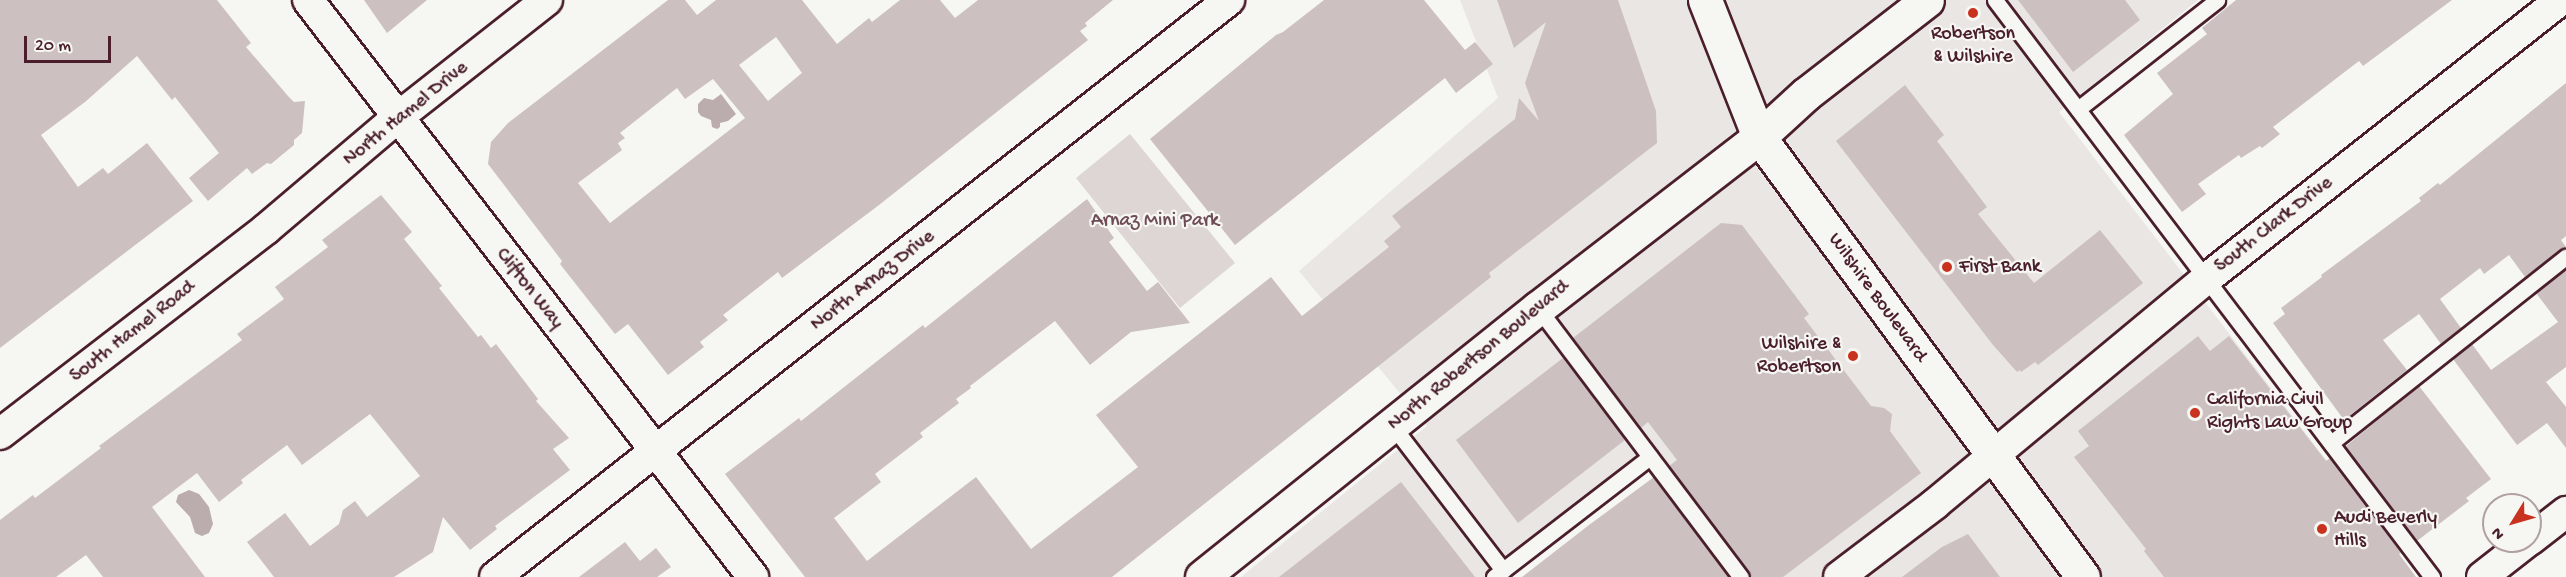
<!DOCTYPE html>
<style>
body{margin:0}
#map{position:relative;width:2566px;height:577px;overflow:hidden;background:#f6f6f2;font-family:"Gochi Hand",sans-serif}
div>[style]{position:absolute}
.built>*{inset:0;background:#e9e6e3}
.green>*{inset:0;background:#ddd6d5}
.water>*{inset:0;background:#bbadae}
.building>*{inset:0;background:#ccc1c0}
.roads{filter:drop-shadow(2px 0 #4a1f2b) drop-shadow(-2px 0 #4a1f2b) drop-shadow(0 2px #4a1f2b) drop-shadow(0 -2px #4a1f2b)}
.service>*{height:15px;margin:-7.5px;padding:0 7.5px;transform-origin:7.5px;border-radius:7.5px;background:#f6f6f2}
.minor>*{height:30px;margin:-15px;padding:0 15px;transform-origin:15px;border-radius:15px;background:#f6f6f2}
.secondary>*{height:33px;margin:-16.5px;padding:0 16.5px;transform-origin:16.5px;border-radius:16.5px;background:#f6f6f2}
.primary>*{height:33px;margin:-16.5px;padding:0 16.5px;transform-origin:16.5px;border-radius:16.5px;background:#f6f6f2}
.dots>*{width:16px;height:16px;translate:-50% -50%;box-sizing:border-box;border:3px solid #f6f6f2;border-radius:50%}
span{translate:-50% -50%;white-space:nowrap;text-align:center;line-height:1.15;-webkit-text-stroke:4.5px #f6f6f2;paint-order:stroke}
.poi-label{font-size:20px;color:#4a1f2b}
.left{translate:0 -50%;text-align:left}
.right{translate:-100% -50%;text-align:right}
.street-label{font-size:20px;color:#4a1f2b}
.park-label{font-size:20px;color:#6f4d56}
.north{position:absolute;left:2482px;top:493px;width:60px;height:60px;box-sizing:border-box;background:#f6f6f2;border:2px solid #b1a0a2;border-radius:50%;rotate:233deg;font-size:16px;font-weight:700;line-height:24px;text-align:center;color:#4a1f2b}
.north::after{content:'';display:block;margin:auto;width:21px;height:27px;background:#c8321e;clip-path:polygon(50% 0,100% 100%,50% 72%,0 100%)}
.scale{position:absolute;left:24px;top:36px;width:87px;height:27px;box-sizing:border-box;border:3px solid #4a1f2b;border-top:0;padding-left:8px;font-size:18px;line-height:21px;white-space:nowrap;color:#4a1f2b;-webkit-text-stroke:4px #f6f6f2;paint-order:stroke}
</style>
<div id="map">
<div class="built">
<div style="clip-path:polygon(1460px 0,2198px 0,2059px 112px,2416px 577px,1731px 577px,1640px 458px,1484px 577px,1241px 577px,1427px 426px,1299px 271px,1498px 98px)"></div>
</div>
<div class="green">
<div style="clip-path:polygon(1130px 134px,1235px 263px,1180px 308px,1076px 178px)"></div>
</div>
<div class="water">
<div style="clip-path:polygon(721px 94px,736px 114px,728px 121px,720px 123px,720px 127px,717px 129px,712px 127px,711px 120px,701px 116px,698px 112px,698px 104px,704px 98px,713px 100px)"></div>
<div style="clip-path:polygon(189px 490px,199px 494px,209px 507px,213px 524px,209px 533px,202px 536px,195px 533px,190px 517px,176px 502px,178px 495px)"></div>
</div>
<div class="building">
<div style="clip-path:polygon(0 0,217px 0,251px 43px,246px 47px,288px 96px,294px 102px,305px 101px,302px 133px,294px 140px,294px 145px,271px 164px,267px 163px,252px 174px,247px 168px,208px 201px,189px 178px,219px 153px,175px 97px,172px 100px,137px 56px,85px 102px,41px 135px,78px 187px,103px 168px,108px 174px,147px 143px,193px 201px,0 348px)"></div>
<div style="clip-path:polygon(364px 0,427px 0,387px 33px)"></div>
<div style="clip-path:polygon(evenodd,668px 0,685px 0,697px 15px,716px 0,802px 0,837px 44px,869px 18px,872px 22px,900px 0,940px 0,955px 18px,978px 0,1113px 0,1085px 23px,1087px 26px,1080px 31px,1088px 40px,879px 205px,782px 278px,778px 272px,723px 315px,728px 320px,700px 342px,704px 347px,668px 375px,628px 324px,615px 334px,560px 264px,562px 261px,488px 164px,491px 142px,508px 123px,668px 0,776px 37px,802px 73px,768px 101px,739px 65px,776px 37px,668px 0,713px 79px,745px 118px,610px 223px,578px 183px,622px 150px,618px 143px,625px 138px,620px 133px,677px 88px,685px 99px,713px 79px)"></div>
<div style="clip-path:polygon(1324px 0,1424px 0,1465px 50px,1475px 42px,1493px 64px,1456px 93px,1445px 78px,1235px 245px,1150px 139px,1276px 35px,1283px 32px)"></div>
<div style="clip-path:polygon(1497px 0,1618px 0,1656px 111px,1657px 143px,1489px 273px,1491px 277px,1112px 577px,805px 577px,725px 474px,799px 418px,801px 421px,923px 325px,925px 328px,1087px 199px,1114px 238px,1109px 242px,1147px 291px,1158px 282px,1190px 323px,1131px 332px,1090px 365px,1055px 321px,970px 386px,971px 388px,956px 399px,959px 403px,920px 433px,923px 437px,875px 474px,881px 482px,834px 518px,867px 561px,976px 477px,1031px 549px,1138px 467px,1096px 415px,1271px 277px,1302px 316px,1389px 247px,1384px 241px,1401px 227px,1392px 216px,1515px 119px,1519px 98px,1539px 121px,1525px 83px,1546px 22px,1514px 48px)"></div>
<div style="clip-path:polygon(2018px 0,2125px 0,2140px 20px,2073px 72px)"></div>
<div style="clip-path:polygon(2236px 0,2452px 0,2363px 66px,2359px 61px,2273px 127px,2280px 134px,2262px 148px,2260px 146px,2241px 158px,2239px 155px,2198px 184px,2206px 194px,2182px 212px,2124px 135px,2173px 94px,2157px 73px,2207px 34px,2202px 28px)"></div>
<div style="clip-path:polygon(2566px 83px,2566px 236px,2561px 240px,2566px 247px,2525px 277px,2509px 255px,2484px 274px,2480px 268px,2440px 299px,2461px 328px,2441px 344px,2419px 314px,2383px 340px,2407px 370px,2344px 420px,2273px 323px,2285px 314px,2281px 308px,2322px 277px,2321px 275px,2421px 201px,2419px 198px,2438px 183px,2440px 185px)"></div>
<div style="clip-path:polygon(1905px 85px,1944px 135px,1937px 141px,1987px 207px,1978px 214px,2034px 283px,2100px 230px,2143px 283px,2038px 365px,2035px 362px,2021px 372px,2020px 370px,2017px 372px,1993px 345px,1836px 141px)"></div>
<div style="clip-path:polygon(381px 195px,412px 232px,404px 239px,442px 286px,439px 288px,478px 337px,481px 335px,491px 348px,496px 344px,538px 399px,536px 401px,569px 438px,553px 449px,570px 470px,495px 526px,497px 529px,470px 550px,443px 517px,433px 552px,394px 577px,274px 577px,247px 542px,285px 513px,310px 546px,339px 524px,343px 510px,355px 501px,367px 517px,420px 476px,370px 414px,302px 465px,287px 445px,241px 480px,243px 483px,219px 502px,197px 473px,152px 507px,205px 577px,103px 577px,86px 555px,56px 577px,0 577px,0 520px,33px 495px,35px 498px,101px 448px,99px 446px,242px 340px,237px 334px,284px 299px,275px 287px,328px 247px,322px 240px)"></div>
<div style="clip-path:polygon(1721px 223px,1742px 225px,1809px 314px,1804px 318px,1871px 406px,1884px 408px,1892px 414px,1890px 431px,1921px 473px,1783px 577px,1751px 577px,1669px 466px,1677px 460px,1648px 422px,1641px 428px,1573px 338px)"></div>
<div style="clip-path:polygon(2566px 269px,2566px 367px,2546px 382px,2566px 407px,2566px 448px,2547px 423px,2517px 445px,2453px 359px,2472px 344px,2491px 370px,2558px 322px,2536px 293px)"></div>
<div style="clip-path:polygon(2198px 336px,2210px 351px,2229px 336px,2326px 461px,2330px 458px,2401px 553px,2399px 554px,2416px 577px,2164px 577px,2144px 551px,2146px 549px,2074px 457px,2089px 446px,2078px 431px)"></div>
<div style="clip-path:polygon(1563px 358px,1625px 440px,1518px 523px,1456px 440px)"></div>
<div style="clip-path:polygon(2419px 386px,2491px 479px,2466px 498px,2469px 501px,2417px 541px,2345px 447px)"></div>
<div style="clip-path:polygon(1654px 477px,1729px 577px,1522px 577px,1589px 525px)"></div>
<div style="clip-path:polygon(1401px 482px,1475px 577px,1279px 577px,1348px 523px)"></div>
<div style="clip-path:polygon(1968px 534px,2000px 577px,1902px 577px,1942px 547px)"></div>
<div style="clip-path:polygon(625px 542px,640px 561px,656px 548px,671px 567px,657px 577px,579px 577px)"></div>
</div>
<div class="roads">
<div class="service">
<div style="left:1995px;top:0;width:724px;rotate:52.86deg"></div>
<div style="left:2078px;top:109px;width:177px;rotate:-38.1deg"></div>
<div style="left:1538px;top:308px;width:337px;rotate:53deg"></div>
<div style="left:1392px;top:425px;width:183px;rotate:52.6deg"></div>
<div style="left:2331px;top:443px;width:300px;rotate:-38.4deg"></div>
<div style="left:1494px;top:577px;width:197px;rotate:-37.6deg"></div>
</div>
<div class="minor">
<div style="left:308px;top:0;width:729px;rotate:52.36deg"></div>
<div style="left:0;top:434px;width:336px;rotate:-37.6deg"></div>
<div style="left:266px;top:229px;width:172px;rotate:-40.3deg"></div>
<div style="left:397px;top:118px;width:191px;rotate:-38.2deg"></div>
<div style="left:2530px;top:540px;width:46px;rotate:-37.9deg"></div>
<div style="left:495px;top:577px;width:934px;rotate:-38.17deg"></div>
<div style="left:1839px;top:577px;width:121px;rotate:-37.2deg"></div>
<div style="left:1935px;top:504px;width:352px;rotate:-39.7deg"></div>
<div style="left:2206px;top:279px;width:451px;rotate:-38.2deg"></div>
<div style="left:2482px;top:577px;width:58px;rotate:-38deg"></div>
</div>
<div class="secondary">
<div style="left:1202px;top:577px;width:430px;rotate:-38.7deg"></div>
<div style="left:1538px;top:308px;width:279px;rotate:-37.7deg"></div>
<div style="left:1759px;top:137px;width:64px;rotate:-42.5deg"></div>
<div style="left:1806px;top:94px;width:153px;rotate:-37.8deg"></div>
</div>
<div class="primary">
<div style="left:1705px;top:0;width:147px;rotate:68.5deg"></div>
<div style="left:1759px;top:137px;width:546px;rotate:53.63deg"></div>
</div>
</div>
<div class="dots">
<div style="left:1973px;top:13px;background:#c8321e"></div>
<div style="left:1947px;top:267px;background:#c8321e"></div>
<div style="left:1853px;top:356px;background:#c8321e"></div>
<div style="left:2195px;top:413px;background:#c8321e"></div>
<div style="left:2322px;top:529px;background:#c8321e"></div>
</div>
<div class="poi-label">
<span style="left:1973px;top:46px">Robertson<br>&amp; Wilshire</span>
<span class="left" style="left:1959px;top:267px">First Bank</span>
<span class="right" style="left:1841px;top:356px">Wilshire &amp;<br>Robertson</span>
<span class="left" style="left:2207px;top:412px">California Civil<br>Rights Law Group</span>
<span class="left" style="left:2334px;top:530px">Audi Beverly<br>Hills</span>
</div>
<div class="street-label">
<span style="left:406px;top:114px;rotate:-39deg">North Hamel Drive</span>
<span style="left:2274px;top:225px;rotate:-38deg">South Clark Drive</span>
<span style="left:873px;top:281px;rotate:-38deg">North Arnaz Drive</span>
<span style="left:529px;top:289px;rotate:52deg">Clifton Way</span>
<span style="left:1877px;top:298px;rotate:54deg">Wilshire Boulevard</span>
<span style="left:133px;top:332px;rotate:-38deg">South Hamel Road</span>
<span style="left:1479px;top:356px;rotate:-39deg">North Robertson Boulevard</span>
</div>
<div class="park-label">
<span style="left:1155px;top:221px">Arnaz Mini Park</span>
</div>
<div class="north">N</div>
<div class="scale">20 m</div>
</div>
